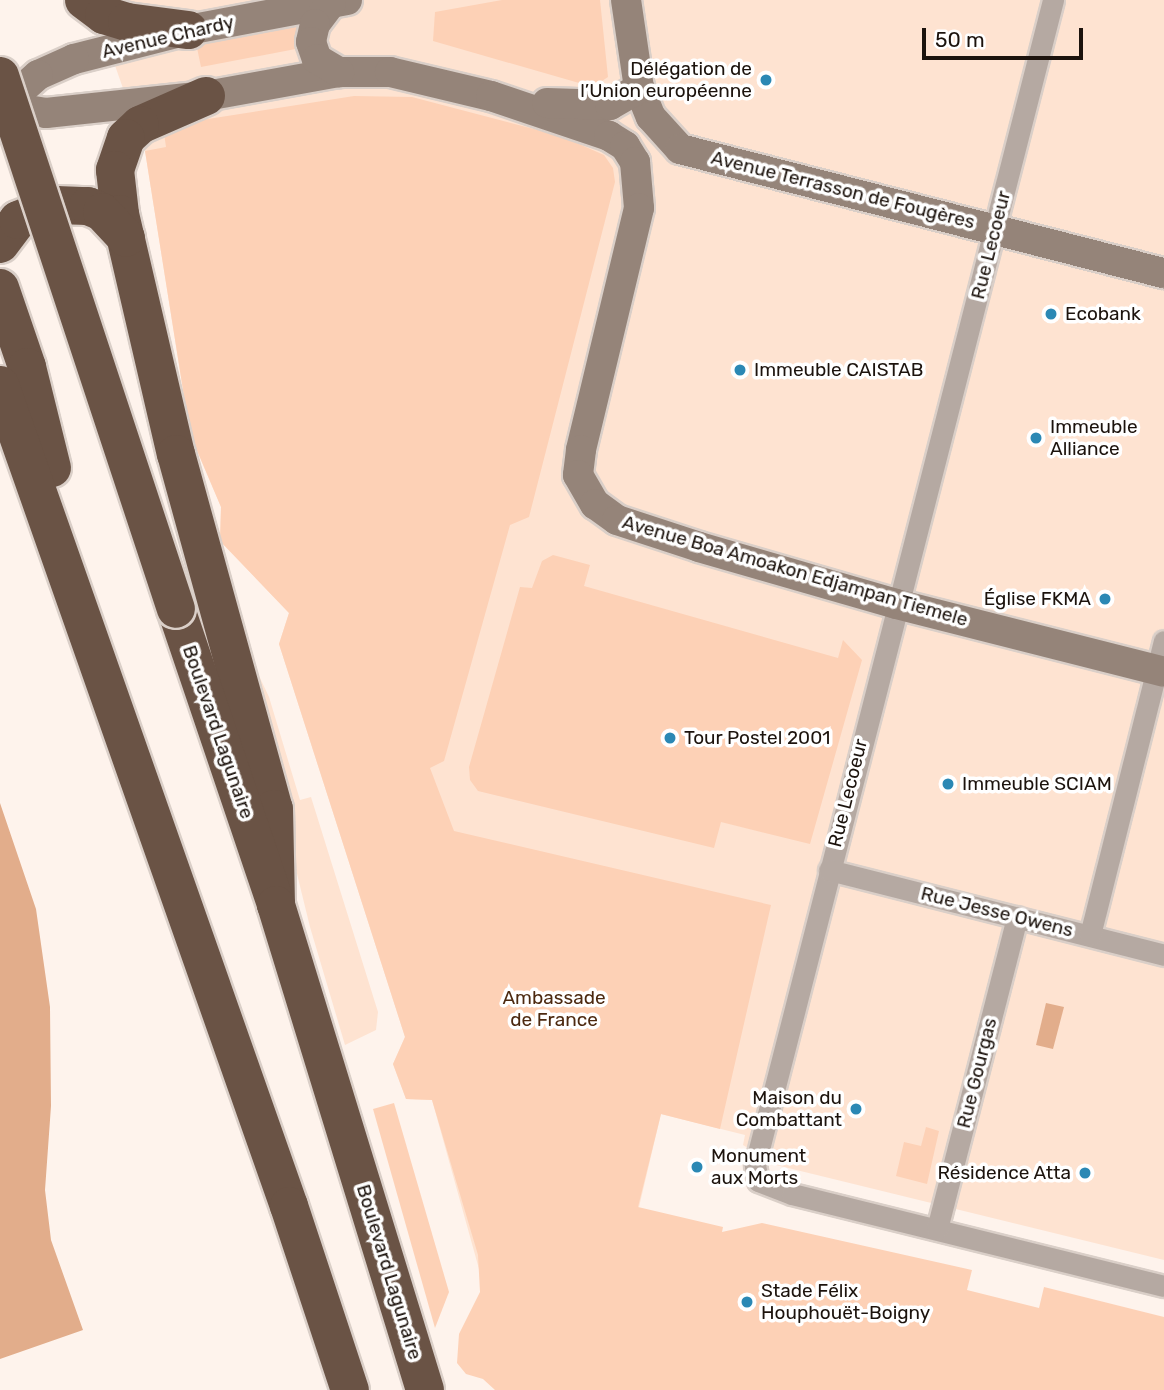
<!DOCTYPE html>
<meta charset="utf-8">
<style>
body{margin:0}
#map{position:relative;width:1164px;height:1390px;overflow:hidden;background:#fef3ec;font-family:Rubik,sans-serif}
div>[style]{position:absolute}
.built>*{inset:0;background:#fee3d1}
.green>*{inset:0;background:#fdd1b6}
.water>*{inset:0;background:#e2ad8b}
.roads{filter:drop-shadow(2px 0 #dacfc8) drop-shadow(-2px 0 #dacfc8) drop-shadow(0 2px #dacfc8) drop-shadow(0 -2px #dacfc8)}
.street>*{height:21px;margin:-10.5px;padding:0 10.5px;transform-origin:10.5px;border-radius:10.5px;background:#b5a9a2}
.secondary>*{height:30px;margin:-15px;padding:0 15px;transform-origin:15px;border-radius:15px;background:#958479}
.highway>*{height:38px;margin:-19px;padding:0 19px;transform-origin:19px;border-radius:19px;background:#6a5345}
.bridges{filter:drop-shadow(2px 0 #dacfc8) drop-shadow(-2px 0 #dacfc8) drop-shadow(0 2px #dacfc8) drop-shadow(0 -2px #dacfc8)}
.highway-bridge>*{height:38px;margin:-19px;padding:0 19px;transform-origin:19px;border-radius:19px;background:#6a5345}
.dots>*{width:19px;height:19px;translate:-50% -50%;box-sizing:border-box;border:4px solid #fff;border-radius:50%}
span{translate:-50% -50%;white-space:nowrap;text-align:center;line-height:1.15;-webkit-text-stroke:7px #fff;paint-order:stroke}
.street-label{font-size:19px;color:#1c130d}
.poi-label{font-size:19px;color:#1c130d}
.right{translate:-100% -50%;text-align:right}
.left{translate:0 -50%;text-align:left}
.park-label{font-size:19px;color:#4c2910}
.scale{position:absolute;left:922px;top:28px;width:161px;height:32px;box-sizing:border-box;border:4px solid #1c130d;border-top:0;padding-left:9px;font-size:21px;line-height:24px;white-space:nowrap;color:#1c130d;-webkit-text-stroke:5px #fff;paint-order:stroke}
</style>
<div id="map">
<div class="built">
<div style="clip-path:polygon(92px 0,1164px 0,1164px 1260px,776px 1165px,743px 1145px,745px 1135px,661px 1114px,639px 1207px,479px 1269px,432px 1100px,406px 1099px,393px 1064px,405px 1037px,279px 644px,289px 613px,220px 541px,221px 507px,190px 434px,145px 151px)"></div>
<div style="clip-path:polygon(237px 629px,269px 697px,300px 800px,311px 797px,378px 1012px,376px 1030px,345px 1045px,310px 927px)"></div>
</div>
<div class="green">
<div style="clip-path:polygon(502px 0,600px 0,608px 77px,593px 87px,433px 41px,435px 12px)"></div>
<div style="clip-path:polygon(302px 22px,306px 47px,201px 67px,196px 43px)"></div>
<div style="clip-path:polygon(354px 96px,412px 97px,561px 136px,604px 155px,613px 168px,615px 182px,529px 517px,510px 525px,444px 761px,430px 768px,454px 831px,771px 905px,720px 1129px,661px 1114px,638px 1207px,723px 1227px,722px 1232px,762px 1223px,972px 1270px,967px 1290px,1039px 1308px,1044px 1287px,1164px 1317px,1164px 1390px,495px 1390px,483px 1379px,466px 1374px,457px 1363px,459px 1334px,480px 1292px,478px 1255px,432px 1100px,406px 1099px,393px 1064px,405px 1037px,279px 644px,289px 613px,220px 541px,221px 507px,190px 434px,145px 151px,166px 147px,163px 126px)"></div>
<div style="clip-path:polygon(553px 555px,590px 565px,584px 586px,838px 658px,843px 640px,862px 660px,810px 844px,721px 822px,714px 848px,478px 791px,470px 780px,469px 767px,520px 587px,532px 588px,542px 561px)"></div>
<div style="clip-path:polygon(394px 1103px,449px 1292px,435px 1328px,373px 1109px)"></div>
<div style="clip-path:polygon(926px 1127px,939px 1131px,927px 1184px,896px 1176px,904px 1142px,921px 1146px)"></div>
</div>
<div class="water">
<div style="clip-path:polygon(0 803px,36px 909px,50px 1007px,51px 1106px,45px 1190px,51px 1240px,83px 1330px,0 1359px)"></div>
<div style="clip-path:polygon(1046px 1003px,1064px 1007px,1053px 1049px,1036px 1045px)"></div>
</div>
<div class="roads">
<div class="street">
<div style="left:1053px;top:0;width:1203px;rotate:104.35deg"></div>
<div style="left:755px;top:1165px;width:16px;rotate:79deg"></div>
<div style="left:758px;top:1181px;width:36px;rotate:21deg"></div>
<div style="left:792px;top:1194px;width:383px;rotate:13.9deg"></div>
<div style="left:829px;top:870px;width:346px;rotate:14.2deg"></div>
<div style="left:1090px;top:935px;width:303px;rotate:-75.9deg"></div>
<div style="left:937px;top:1229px;width:322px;rotate:-75.6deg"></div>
</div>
<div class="secondary">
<div style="left:347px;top:0;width:162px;rotate:169.3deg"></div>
<div style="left:188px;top:30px;width:118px;rotate:165.7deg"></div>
<div style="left:74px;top:59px;width:39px;rotate:156deg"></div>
<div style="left:38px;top:75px;width:47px;rotate:138.5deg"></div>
<div style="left:3px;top:106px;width:44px;rotate:9.2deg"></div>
<div style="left:46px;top:113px;width:161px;rotate:-6.1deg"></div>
<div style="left:206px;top:96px;width:135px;rotate:-10.2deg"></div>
<div style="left:339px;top:72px;width:51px"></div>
<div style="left:390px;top:72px;width:104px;rotate:13.4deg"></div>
<div style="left:491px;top:96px;width:125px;rotate:18.7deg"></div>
<div style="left:609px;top:136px;width:19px;rotate:32deg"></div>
<div style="left:625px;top:146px;width:19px;rotate:58deg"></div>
<div style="left:635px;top:162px;width:46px;rotate:85deg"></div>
<div style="left:639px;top:208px;width:249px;rotate:103.5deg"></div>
<div style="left:581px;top:450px;width:25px;rotate:97deg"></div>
<div style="left:578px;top:475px;width:34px;rotate:60deg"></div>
<div style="left:595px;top:504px;width:27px;rotate:36deg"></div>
<div style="left:617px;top:520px;width:86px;rotate:18.2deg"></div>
<div style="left:699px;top:547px;width:205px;rotate:16.1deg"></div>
<div style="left:896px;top:604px;width:276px;rotate:14.2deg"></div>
<div style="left:626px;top:0;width:89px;rotate:81.6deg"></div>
<div style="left:639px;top:88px;width:31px;rotate:68deg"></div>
<div style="left:651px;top:117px;width:43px;rotate:47.8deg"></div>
<div style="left:680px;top:149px;width:500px;rotate:14.4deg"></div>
<div style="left:331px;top:3px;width:26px;rotate:127deg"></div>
<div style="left:315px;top:24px;width:18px;rotate:103deg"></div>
<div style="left:311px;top:42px;width:18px;rotate:71deg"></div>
<div style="left:317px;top:59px;width:26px;rotate:31deg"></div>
<div style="left:547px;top:103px;width:63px;rotate:1.8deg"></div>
<div style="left:610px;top:105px;width:34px;rotate:-30deg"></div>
</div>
<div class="highway">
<div style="left:84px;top:0;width:25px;rotate:37deg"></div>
<div style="left:104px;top:15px;width:24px;rotate:17deg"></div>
<div style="left:127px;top:22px;width:62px;rotate:7.5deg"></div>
<div style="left:206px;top:96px;width:72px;rotate:156.3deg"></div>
<div style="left:140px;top:125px;width:19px;rotate:137deg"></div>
<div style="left:126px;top:138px;width:34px;rotate:109deg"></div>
<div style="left:115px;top:170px;width:44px;rotate:83.5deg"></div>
<div style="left:120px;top:214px;width:246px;rotate:76.9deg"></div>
<div style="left:176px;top:454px;width:368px;rotate:74.6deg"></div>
<div style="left:274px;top:809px;width:96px;rotate:88.8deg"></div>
<div style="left:0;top:244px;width:30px;rotate:-53deg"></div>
<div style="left:18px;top:220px;width:41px;rotate:-21.5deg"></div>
<div style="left:56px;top:205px;width:32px;rotate:2deg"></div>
<div style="left:88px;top:206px;width:15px;rotate:23deg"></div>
<div style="left:102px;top:212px;width:35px;rotate:47deg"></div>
<div style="left:0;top:288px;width:83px;rotate:71.1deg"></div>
<div style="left:27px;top:367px;width:104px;rotate:76.1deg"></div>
<div style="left:0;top:385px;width:870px;rotate:70.61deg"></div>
<div style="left:289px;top:1206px;width:194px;rotate:71.7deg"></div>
<div style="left:176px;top:609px;width:312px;rotate:71.3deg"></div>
<div style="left:276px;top:905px;width:507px;rotate:72.92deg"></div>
</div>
</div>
<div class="bridges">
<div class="highway-bridge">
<div style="left:0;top:76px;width:561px;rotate:71.73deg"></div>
</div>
</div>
<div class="dots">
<div style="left:766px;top:80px;background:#2b88b4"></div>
<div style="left:1051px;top:314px;background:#2b88b4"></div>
<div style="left:740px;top:370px;background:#2b88b4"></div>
<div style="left:1036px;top:438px;background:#2b88b4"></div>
<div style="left:1105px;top:599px;background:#2b88b4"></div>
<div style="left:670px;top:738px;background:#2b88b4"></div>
<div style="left:948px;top:784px;background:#2b88b4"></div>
<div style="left:856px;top:1109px;background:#2b88b4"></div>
<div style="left:697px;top:1167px;background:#2b88b4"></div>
<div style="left:1085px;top:1173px;background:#2b88b4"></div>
<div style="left:747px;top:1302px;background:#2b88b4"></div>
</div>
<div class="street-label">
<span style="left:168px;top:37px;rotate:-13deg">Avenue Chardy</span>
<span style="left:843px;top:190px;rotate:14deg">Avenue Terrasson de Fougères</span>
<span style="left:991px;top:245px;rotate:-76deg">Rue Lecoeur</span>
<span style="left:795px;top:571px;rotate:16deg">Avenue Boa Amoakon Edjampan Tiemele</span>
<span style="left:218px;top:732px;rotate:71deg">Boulevard Lagunaire</span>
<span style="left:848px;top:793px;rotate:-76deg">Rue Lecoeur</span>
<span style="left:997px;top:912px;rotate:14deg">Rue Jesse Owens</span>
<span style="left:977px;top:1073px;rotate:-76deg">Rue Gourgas</span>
<span style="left:389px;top:1272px;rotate:73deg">Boulevard Lagunaire</span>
</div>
<div class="poi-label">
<span class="right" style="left:752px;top:80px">Délégation de<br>l’Union européenne</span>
<span class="left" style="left:1065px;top:314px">Ecobank</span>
<span class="left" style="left:754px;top:370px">Immeuble CAISTAB</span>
<span class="left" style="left:1050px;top:438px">Immeuble<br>Alliance</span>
<span class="right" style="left:1091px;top:599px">Église FKMA</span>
<span class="left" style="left:684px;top:738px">Tour Postel 2001</span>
<span class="left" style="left:962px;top:784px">Immeuble SCIAM</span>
<span class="right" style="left:842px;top:1109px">Maison du<br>Combattant</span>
<span class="left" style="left:711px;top:1167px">Monument<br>aux Morts</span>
<span class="right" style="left:1071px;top:1173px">Résidence Atta</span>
<span class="left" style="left:761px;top:1302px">Stade Félix<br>Houphouët-Boigny</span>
</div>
<div class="park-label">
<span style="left:554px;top:1009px">Ambassade<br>de France</span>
</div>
<div class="scale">50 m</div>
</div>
